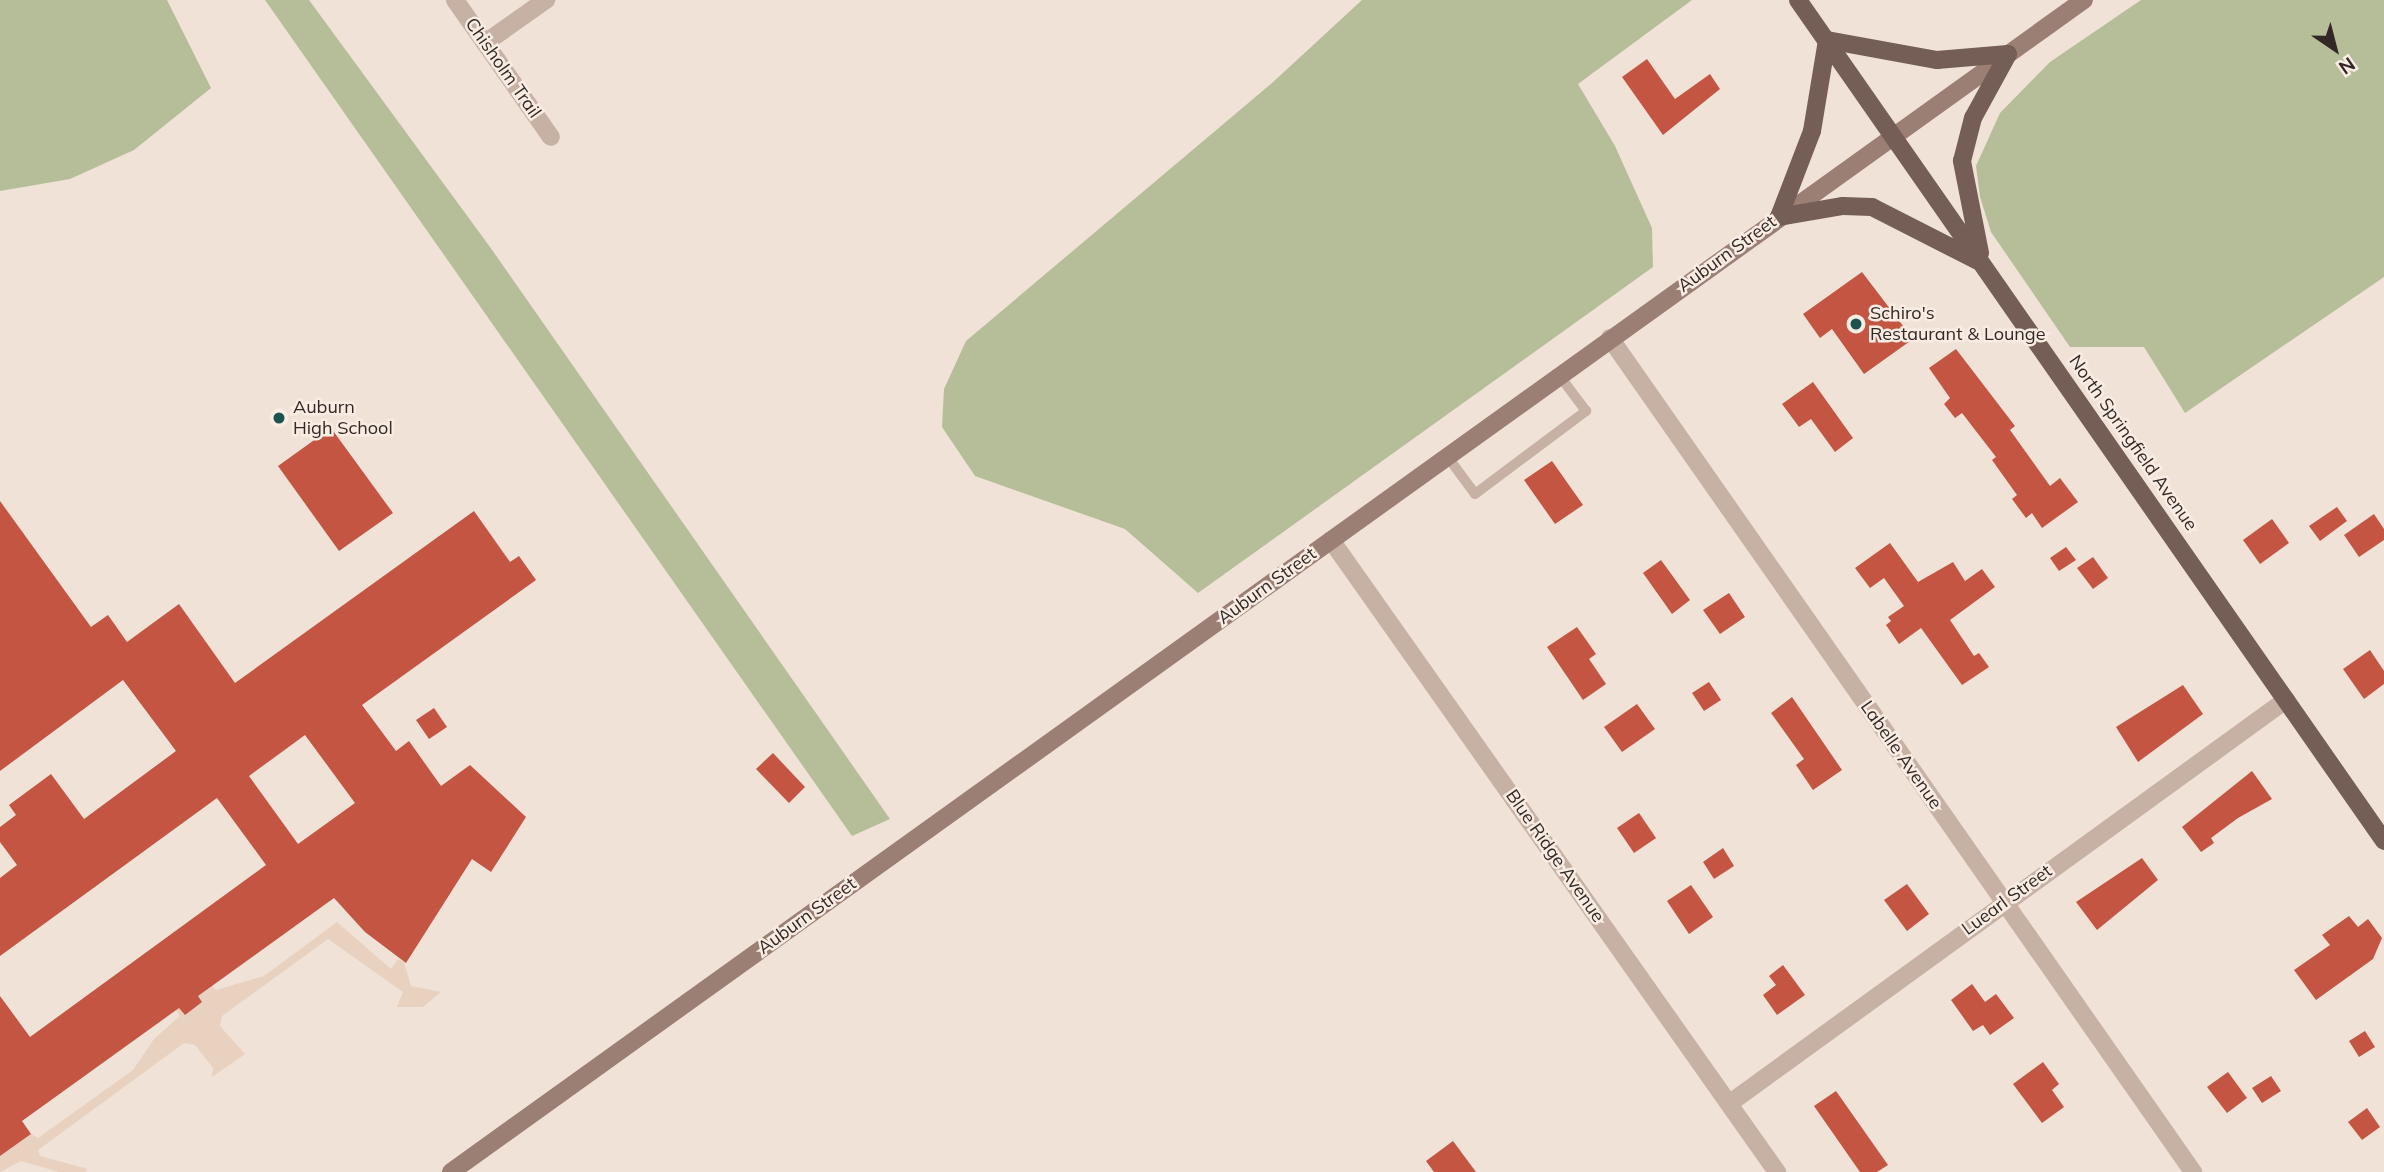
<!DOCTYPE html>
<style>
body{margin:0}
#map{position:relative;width:2384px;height:1172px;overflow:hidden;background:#f0e2d7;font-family:Mulish,sans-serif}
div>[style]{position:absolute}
.green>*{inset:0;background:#b5be98}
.plaza>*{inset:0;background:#e8d1be}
.building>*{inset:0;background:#c35542}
.service>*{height:10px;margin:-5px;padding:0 5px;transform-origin:5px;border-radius:5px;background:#c7b0a4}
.minor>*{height:18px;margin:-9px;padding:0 9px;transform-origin:9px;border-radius:9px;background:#c7b0a4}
.secondary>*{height:18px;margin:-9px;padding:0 9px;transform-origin:9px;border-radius:9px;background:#9b7f75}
.primary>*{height:18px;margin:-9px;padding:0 9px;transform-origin:9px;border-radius:9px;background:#745e56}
.dots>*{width:19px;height:19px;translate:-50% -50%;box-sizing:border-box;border:4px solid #f8ece3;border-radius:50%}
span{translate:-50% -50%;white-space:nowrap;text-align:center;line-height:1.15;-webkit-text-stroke:5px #f8ece3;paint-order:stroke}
.street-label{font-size:18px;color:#332825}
.poi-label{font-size:18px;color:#332825}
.left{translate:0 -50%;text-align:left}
.north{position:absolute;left:2300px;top:14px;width:70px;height:70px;-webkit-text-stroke:5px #f8ece3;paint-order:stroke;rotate:145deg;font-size:19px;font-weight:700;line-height:28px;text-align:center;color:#332825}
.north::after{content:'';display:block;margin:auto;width:24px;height:32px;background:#332825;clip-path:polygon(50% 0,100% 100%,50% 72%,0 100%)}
</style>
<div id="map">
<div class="green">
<div style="clip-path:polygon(0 0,167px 0,211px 88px,134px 150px,70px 179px,0 191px)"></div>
<div style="clip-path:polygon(265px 0,309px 0,490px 247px,890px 819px,852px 836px)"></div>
<div style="clip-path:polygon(1362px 0,1692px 0,1578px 84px,1615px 146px,1652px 228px,1653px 267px,1198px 593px,1125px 529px,975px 476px,942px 427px,944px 389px,966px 341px,1272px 83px)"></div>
<div style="clip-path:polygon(2141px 0,2384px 0,2384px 277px,2185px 413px,2144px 347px,2070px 347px,1991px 232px,1980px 197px,1976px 166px,2000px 113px,2050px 62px)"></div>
</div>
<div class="plaza">
<div style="clip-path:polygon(337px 922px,391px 969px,398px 959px,404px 962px,411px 986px,441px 992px,423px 1007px,397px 1007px,403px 992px,328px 939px,222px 1016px,220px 1026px,245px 1054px,212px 1077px,213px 1068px,195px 1045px,184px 1043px,38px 1150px,40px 1156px,88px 1169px,85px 1172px,59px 1172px,21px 1161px,0 1172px,0 1156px,31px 1134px,38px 1138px,133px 1070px,154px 1039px,180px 1016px,176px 1010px,179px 1008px,185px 1015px,202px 1002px,198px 996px,212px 986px,216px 990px,264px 976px)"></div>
</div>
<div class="building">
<div style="clip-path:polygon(1647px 59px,1675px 99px,1710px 74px,1720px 89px,1663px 135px,1622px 77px)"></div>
<div style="clip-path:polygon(1862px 272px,1913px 339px,1864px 374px,1832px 329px,1820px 338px,1803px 314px)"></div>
<div style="clip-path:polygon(1956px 349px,2015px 426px,2010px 430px,2050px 486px,2060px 478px,2078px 502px,2042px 528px,2032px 513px,2026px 518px,2012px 499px,2017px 495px,1992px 460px,1996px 457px,1962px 413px,1955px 418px,1944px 404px,1950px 398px,1929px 368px)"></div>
<div style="clip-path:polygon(1813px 382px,1853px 438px,1835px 452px,1811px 419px,1799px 427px,1782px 404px)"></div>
<div style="clip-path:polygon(331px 428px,393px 513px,339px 551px,278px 466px)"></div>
<div style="clip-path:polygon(1552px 461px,1583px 505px,1555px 524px,1524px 480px)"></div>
<div style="clip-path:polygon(evenodd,0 501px,91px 627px,108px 615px,127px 642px,179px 604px,235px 683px,474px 511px,510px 562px,519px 556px,536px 580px,362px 705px,396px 751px,409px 741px,441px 786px,470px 765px,526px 817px,491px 872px,472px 859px,406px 963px,365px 932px,334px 898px,198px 996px,202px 1002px,193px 1009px,185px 1015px,179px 1008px,22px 1121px,31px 1134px,0 1156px,0 996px,30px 1037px,266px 865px,217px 798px,0 956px,0 878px,17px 865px,0 842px,0 827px,16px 815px,9px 805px,51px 774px,84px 819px,176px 751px,123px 680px,0 771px,0 501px,305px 735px,355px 803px,298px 844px,249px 776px,305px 735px)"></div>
<div style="clip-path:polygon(2337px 507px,2347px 521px,2320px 541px,2309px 526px)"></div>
<div style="clip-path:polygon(2374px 514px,2384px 529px,2384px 540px,2359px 557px,2344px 535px)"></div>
<div style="clip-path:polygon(2272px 519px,2289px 543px,2260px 564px,2243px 540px)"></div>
<div style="clip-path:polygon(1890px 543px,1918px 582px,1953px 562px,1965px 581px,1982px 569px,1995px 587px,1950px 620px,1974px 656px,1979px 653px,1989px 667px,1962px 685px,1921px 628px,1899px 644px,1886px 625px,1891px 621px,1888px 617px,1904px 606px,1884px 578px,1870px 588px,1855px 568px)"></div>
<div style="clip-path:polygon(2066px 547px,2076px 560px,2059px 571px,2050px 558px)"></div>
<div style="clip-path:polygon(2093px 557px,2108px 578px,2093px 589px,2077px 568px)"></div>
<div style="clip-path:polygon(1661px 560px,1690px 600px,1672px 614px,1643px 573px)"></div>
<div style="clip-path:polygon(1729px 593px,1745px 617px,1720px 634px,1703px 610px)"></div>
<div style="clip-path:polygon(1577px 627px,1596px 654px,1589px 659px,1606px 684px,1583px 700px,1547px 647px)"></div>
<div style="clip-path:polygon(2370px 650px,2384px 671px,2384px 684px,2364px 699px,2343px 669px)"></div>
<div style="clip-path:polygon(1709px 682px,1721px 700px,1704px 711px,1692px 693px)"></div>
<div style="clip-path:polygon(2183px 685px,2203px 714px,2138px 762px,2116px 727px)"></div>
<div style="clip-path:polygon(1792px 697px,1842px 770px,1813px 790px,1796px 765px,1804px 759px,1771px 713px)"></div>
<div style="clip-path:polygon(1637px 704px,1655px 729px,1622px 752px,1604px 727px)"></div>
<div style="clip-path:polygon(434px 708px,447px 727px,429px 739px,416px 720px)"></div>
<div style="clip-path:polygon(773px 753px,805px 787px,789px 803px,756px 769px)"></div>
<div style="clip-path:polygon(2252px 771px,2272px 799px,2238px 818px,2211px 838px,2214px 843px,2201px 852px,2182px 827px)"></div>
<div style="clip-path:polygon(1639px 813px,1656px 838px,1634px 853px,1617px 828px)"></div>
<div style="clip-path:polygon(1723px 848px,1734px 866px,1714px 879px,1703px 862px)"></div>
<div style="clip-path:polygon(2142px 858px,2158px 880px,2097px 930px,2076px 902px)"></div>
<div style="clip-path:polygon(1907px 884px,1929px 914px,1907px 931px,1884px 900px)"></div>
<div style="clip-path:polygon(1691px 885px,1713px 917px,1689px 934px,1667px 901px)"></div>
<div style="clip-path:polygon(2349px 916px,2358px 927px,2368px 919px,2382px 938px,2373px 959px,2316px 1000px,2294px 970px,2330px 945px,2322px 935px)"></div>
<div style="clip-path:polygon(1783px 965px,1805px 995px,1777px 1015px,1763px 995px,1776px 985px,1769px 976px)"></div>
<div style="clip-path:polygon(1972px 984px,1985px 1002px,1996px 994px,2014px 1018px,1990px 1035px,1983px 1025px,1973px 1031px,1951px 1000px)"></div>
<div style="clip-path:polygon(2365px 1031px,2375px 1047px,2359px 1057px,2349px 1041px)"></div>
<div style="clip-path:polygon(2043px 1062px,2059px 1084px,2052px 1090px,2064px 1107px,2042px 1123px,2013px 1084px)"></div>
<div style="clip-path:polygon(2228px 1072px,2247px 1098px,2227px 1113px,2207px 1087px)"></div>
<div style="clip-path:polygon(2271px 1076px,2281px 1091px,2262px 1103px,2252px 1088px)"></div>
<div style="clip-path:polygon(1836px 1091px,1888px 1165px,1877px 1172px,1860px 1172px,1814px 1106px)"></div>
<div style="clip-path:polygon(2367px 1108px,2380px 1127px,2362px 1140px,2348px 1122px)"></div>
<div style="clip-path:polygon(1453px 1141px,1476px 1172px,1434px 1172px,1426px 1161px)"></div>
</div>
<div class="service">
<div style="left:1447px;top:456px;width:47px;rotate:53.6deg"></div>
<div style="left:1475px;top:494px;width:139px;rotate:-36.8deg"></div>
<div style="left:1586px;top:411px;width:45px;rotate:-126.9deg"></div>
</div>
<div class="minor">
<div style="left:455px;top:0;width:167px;rotate:55deg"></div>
<div style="left:485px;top:43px;width:75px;rotate:-35.2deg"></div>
<div style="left:1610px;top:338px;width:1018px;rotate:55.04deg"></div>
<div style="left:1331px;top:540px;width:774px;rotate:54.79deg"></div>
<div style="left:1730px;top:1103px;width:687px;rotate:-35.94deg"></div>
</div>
<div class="secondary">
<div style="left:451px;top:1172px;width:2010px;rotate:-35.67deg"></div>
</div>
<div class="primary">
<div style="left:1798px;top:0;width:1025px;rotate:55.13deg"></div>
<div style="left:1779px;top:217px;width:92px;rotate:-69deg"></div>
<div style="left:1812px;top:131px;width:92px;rotate:-80.6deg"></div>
<div style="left:1827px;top:40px;width:112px;rotate:10.3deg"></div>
<div style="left:1937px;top:60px;width:71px;rotate:-4.8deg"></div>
<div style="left:1779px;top:217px;width:65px;rotate:-9.8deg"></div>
<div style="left:1843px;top:206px;width:29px;rotate:2deg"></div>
<div style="left:1872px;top:207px;width:119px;rotate:27deg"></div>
<div style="left:1980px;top:253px;width:94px;rotate:-101.1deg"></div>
<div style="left:1962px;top:161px;width:44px;rotate:-75.7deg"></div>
<div style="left:1973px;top:118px;width:73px;rotate:-61.3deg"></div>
</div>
<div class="dots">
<div style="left:1856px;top:324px;background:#1c5351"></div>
<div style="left:279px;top:418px;background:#1c5351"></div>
</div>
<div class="street-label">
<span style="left:503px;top:68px;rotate:55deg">Chisholm Trail</span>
<span style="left:1727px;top:254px;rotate:-36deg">Auburn Street</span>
<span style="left:2133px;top:443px;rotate:55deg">North Springfield Avenue</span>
<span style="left:1267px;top:586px;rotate:-36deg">Auburn Street</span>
<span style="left:1901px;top:755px;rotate:55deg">Labelle Avenue</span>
<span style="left:1555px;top:856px;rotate:55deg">Blue Ridge Avenue</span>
<span style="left:2007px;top:900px;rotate:-36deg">Luearl Street</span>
<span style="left:807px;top:916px;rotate:-36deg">Auburn Street</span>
</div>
<div class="poi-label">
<span class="left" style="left:1870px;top:324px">Schiro's<br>Restaurant &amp; Lounge</span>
<span class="left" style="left:293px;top:418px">Auburn<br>High School</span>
</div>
<div class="north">N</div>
</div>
